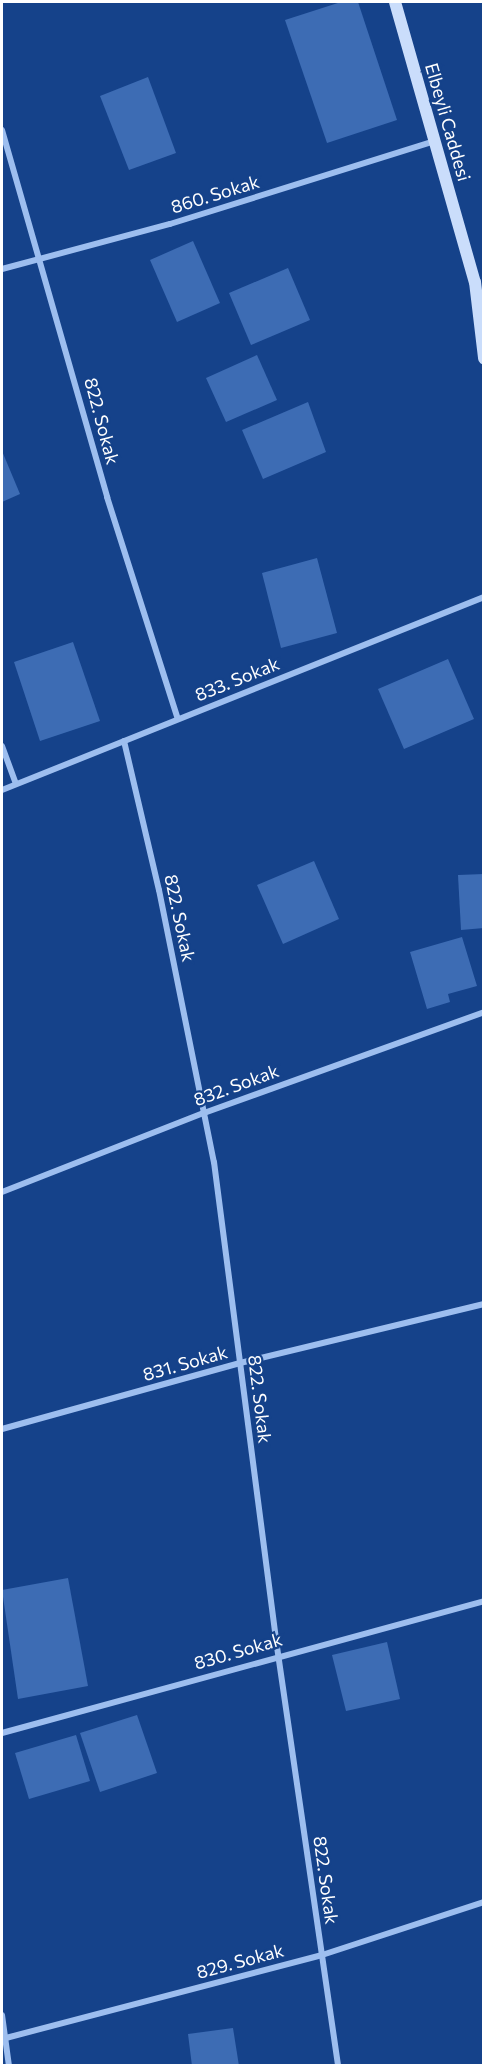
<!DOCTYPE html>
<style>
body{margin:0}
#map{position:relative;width:485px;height:2067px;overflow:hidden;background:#15428a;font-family:Commissioner,sans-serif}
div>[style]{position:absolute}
.building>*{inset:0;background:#3d6cb4}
.street>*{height:6px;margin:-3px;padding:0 3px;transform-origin:3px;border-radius:3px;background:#9dbeef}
.secondary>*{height:12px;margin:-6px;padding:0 6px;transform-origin:6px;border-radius:6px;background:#caddfb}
span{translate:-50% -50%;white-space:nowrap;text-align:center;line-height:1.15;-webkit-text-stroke:4.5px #15428a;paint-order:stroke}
.street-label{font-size:18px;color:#fff}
.frame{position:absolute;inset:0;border:3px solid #fff;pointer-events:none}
</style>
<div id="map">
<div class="building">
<div style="clip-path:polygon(341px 2px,358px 2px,397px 120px,327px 143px,285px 20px)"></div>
<div style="clip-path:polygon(148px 77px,176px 153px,129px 170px,100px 96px)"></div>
<div style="clip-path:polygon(193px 241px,220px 303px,177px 322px,150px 260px)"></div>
<div style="clip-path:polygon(288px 268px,310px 320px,251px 345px,229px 293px)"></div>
<div style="clip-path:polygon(257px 355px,277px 400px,226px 422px,206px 378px)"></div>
<div style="clip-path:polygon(308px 402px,326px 452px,263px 479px,242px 430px)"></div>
<div style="clip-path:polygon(2px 451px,20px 494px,2px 502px)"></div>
<div style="clip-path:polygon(317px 558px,337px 633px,281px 648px,262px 573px)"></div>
<div style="clip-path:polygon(73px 642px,100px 721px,40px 741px,14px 662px)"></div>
<div style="clip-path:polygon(448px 659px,474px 719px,404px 749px,378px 689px)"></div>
<div style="clip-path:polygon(314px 861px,339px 919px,283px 944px,257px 885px)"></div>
<div style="clip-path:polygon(484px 874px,484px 928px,461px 930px,458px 875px)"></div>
<div style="clip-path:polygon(462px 937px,477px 986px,448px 994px,450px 1002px,427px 1009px,410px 952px)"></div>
<div style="clip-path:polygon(68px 1578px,88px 1686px,18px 1699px,2px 1590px)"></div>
<div style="clip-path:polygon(387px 1642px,400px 1699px,346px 1711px,332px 1655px)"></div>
<div style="clip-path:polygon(137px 1715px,157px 1773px,100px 1792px,80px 1733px)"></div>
<div style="clip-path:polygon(76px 1735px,90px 1781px,29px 1799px,15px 1753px)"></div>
<div style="clip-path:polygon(233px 2028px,239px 2066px,192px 2066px,188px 2034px)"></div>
</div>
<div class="street">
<div style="left:2px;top:130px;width:382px;rotate:74deg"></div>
<div style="left:107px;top:497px;width:233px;rotate:72.3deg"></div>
<div style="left:2px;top:269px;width:174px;rotate:-15deg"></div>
<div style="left:170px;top:224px;width:278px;rotate:-17.4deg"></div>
<div style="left:124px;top:741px;width:153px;rotate:76.8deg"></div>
<div style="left:159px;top:890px;width:278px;rotate:78.6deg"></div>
<div style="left:214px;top:1162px;width:482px;rotate:82.6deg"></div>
<div style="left:276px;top:1640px;width:430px;rotate:81.7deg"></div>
<div style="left:2px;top:746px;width:40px;rotate:69.8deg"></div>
<div style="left:2px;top:790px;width:519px;rotate:-21.82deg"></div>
<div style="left:2px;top:1192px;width:217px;rotate:-21.4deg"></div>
<div style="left:204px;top:1113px;width:298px;rotate:-19.8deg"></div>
<div style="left:2px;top:1429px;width:247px;rotate:-15.5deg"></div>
<div style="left:240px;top:1363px;width:251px;rotate:-13.6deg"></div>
<div style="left:2px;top:1733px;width:500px;rotate:-15.3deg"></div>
<div style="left:2px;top:2015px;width:51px;rotate:82.2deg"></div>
<div style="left:2px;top:2039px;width:331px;rotate:-14.7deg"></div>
<div style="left:322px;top:1955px;width:170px;rotate:-18.1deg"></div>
</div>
<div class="secondary">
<div style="left:395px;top:2px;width:291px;rotate:74.1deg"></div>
<div style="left:475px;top:282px;width:77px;rotate:83.2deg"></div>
</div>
<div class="street-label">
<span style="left:448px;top:122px;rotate:74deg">Elbeyli Caddesi</span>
<span style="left:215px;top:194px;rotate:-17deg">860. Sokak</span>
<span style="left:102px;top:421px;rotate:75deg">822. Sokak</span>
<span style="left:237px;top:679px;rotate:-22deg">833. Sokak</span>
<span style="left:180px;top:918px;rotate:78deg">822. Sokak</span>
<span style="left:236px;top:1085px;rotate:-20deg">832. Sokak</span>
<span style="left:185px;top:1363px;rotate:-16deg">831. Sokak</span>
<span style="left:260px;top:1399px;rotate:83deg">822. Sokak</span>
<span style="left:238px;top:1651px;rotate:-16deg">830. Sokak</span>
<span style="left:326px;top:1880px;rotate:82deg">822. Sokak</span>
<span style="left:240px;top:1961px;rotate:-15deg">829. Sokak</span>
</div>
<div class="frame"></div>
</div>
